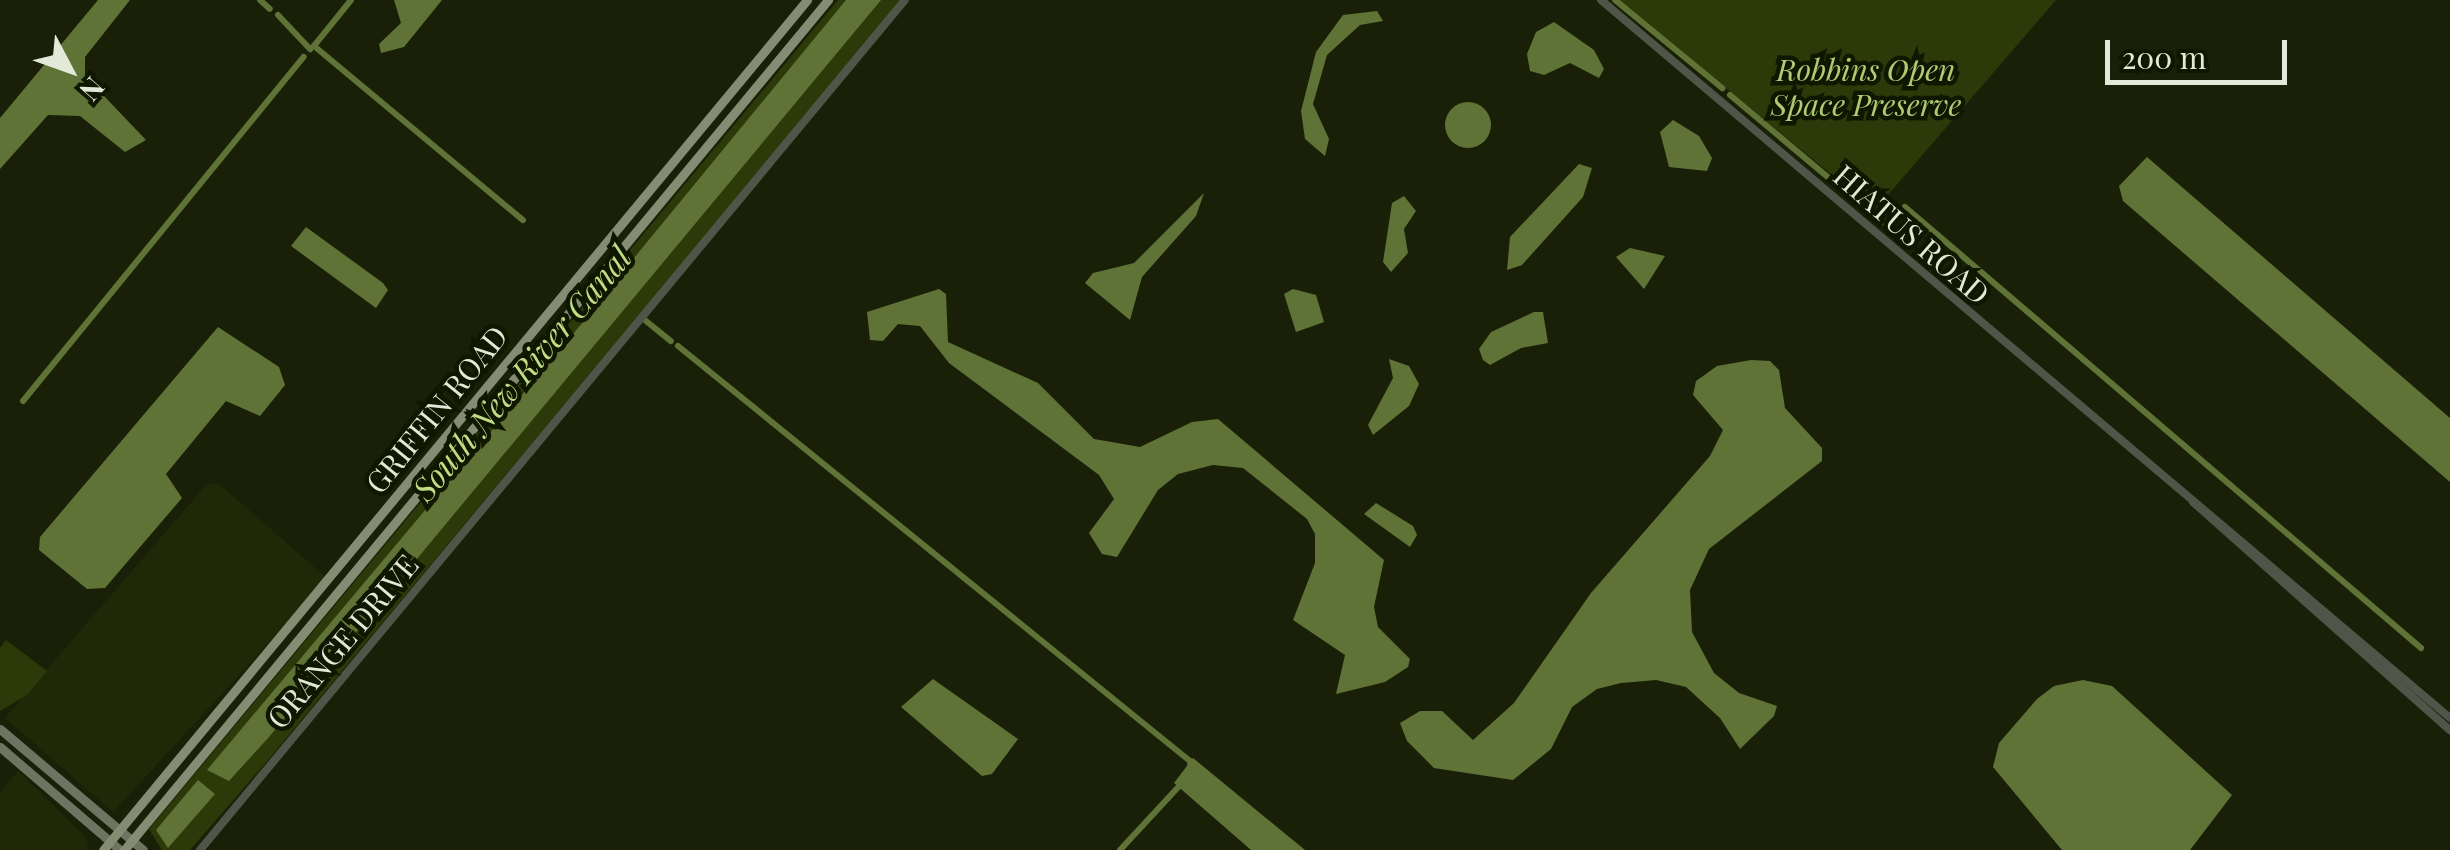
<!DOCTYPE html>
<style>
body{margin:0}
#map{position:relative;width:2450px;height:850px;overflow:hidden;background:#192007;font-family:"Playfair Display",serif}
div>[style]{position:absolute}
.built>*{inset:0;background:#1f2908}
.green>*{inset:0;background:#2c3909}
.water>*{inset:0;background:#607337}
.round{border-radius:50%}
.canal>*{height:6px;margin:-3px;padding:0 3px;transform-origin:3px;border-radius:3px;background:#607337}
.tertiary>*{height:8px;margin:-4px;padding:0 4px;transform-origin:4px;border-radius:4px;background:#505549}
.secondary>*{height:9px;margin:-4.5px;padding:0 4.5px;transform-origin:4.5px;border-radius:4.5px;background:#6d7461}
.primary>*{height:9px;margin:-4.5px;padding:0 4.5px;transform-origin:4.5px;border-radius:4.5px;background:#848d74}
span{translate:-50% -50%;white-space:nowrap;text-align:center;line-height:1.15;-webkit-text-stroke:9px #101701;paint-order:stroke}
.park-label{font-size:30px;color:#afcb74;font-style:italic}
.street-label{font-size:30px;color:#e3e9d9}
.water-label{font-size:32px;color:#c0dd85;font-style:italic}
.north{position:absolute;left:20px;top:20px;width:100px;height:100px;-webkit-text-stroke:8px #101701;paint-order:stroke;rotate:131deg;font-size:28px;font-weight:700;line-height:40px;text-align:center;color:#e3e9d9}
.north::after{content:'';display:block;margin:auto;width:35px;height:45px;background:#e3e9d9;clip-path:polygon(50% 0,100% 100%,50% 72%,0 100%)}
.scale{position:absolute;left:2105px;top:40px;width:182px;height:45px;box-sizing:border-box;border:5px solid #e3e9d9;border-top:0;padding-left:12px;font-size:30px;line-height:35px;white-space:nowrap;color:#e3e9d9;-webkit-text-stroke:8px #101701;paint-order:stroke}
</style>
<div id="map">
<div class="built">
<div style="clip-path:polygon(218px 483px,328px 579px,113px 812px,5px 718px,206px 485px)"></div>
<div style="clip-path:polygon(18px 771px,87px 838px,88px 850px,0 850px,0 793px)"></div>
</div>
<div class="green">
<div style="clip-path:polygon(838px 0,901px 0,263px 766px,190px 850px,162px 850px,149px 829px)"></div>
<div style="clip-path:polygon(1618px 0,2056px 0,1875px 210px)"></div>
<div style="clip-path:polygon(6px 640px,47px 671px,27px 695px,0 711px,0 648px)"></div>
</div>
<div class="water">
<div style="clip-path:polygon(98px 0,130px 0,85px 57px,85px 76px,146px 140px,125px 152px,80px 116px,48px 115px,0 169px,0 118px)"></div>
<div style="clip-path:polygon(394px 0,442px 0,404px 47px,381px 53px,379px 44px,401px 23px)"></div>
<div style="clip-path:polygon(846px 0,881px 0,269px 737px,229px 781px,207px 770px,604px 297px,599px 290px,608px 277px,620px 275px)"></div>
<div style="clip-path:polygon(1377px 11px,1383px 21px,1360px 25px,1327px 55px,1313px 104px,1329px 139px,1325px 156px,1305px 139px,1301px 111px,1316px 52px,1343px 15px)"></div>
<div style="clip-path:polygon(1554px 22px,1594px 50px,1604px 69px,1599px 78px,1570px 63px,1544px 75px,1530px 71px,1527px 54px,1536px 32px)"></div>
<div class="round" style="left:1445px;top:102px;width:46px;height:46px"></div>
<div style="clip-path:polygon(1673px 120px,1699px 136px,1712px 158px,1707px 171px,1669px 167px,1660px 132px)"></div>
<div style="clip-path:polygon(2147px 157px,2450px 418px,2450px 482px,2123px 201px,2119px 186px)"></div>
<div style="clip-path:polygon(1579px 164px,1592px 168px,1583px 197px,1522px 265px,1507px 270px,1510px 237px)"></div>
<div style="clip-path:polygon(1204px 193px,1196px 216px,1142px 277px,1130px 320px,1085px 283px,1093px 273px,1134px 263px)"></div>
<div style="clip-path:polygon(1404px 196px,1416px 211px,1404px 229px,1408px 253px,1391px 272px,1383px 262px,1392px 203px)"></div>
<div style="clip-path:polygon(306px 227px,383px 283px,388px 290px,376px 308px,291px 246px)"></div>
<div style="clip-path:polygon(1630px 248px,1665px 256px,1644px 289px,1616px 257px)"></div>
<div style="clip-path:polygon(939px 289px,946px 294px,948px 342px,1038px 383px,1094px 439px,1140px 447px,1192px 422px,1218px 419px,1384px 560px,1374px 607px,1378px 627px,1410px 659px,1408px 667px,1385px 682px,1336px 694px,1345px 655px,1293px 620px,1315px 563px,1315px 534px,1307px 519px,1243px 468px,1213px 465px,1178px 474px,1158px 490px,1117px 557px,1102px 554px,1089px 533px,1114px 499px,1099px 475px,949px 363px,920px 326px,898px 324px,883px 341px,870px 340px,867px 312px)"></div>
<div style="clip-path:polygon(1293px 289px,1316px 295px,1324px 322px,1296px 332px,1284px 294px)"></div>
<div style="clip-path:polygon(1534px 312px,1543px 312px,1548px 343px,1521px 348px,1490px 365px,1483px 360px,1479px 349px,1491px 332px)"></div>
<div style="clip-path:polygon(218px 327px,279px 367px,285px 385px,260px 416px,226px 401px,166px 474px,182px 498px,105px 588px,87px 589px,39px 550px,40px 537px)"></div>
<div style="clip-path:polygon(1389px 359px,1409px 366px,1419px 384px,1409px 406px,1373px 435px,1368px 425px,1393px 378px)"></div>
<div style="clip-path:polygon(1751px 360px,1770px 361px,1779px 370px,1785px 408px,1822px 448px,1822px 461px,1709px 549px,1690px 590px,1692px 632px,1714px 673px,1739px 693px,1777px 706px,1774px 716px,1740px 749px,1720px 718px,1686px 687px,1656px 680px,1621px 683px,1597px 689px,1572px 707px,1551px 749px,1513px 780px,1434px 768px,1407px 741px,1400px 723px,1420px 711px,1442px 711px,1473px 740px,1514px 703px,1591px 593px,1710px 456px,1723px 430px,1693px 395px,1696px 381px,1717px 366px)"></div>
<div style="clip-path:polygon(1376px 503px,1413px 526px,1417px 535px,1410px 547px,1364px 514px)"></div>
<div style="clip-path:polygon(933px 679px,1018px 739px,992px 774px,982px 776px,901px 707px)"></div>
<div style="clip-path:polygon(2083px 680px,2112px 686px,2232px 795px,2190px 850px,2062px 850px,1993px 767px,1999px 743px,2037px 699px,2054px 686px)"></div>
<div style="clip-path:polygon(1193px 758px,1305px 850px,1251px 850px,1174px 783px)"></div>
<div style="clip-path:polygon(198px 780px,215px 794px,168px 848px,156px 830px)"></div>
</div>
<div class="canal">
<div style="left:260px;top:0;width:13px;rotate:42deg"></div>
<div style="left:351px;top:0;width:59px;rotate:128.8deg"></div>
<div style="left:314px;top:46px;width:272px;rotate:39.8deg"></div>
<div style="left:1615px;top:0;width:139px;rotate:39.4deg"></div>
<div style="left:278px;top:15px;width:47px;rotate:46.7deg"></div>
<div style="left:1730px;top:95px;width:187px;rotate:40deg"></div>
<div style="left:1899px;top:213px;width:8px;rotate:-45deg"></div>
<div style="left:1905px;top:207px;width:679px;rotate:40.52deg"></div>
<div style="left:1881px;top:222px;width:9px;rotate:6deg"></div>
<div style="left:646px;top:321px;width:32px;rotate:39deg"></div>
<div style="left:678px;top:346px;width:659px;rotate:39.03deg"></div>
<div style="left:1190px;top:761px;width:9px;rotate:84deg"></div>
<div style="left:23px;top:401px;width:444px;rotate:-50.8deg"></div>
<div style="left:1120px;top:850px;width:94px;rotate:-47.2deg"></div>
</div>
<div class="tertiary">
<div style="left:1601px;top:0;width:1112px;rotate:40.22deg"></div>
<div style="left:2193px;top:502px;width:344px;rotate:41.6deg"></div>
<div style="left:200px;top:850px;width:1104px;rotate:-50.33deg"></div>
</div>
<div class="secondary">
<div style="left:0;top:729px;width:187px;rotate:40.2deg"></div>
<div style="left:0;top:747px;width:158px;rotate:40.6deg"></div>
</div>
<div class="primary">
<div style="left:103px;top:850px;width:1104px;rotate:-50.37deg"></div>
<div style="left:124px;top:850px;width:1104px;rotate:-50.37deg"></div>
</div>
<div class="park-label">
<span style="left:1866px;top:86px">Robbins Open<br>Space Preserve</span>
</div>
<div class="street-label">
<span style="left:1912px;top:234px;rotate:41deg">HIATUS ROAD</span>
<span style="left:436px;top:409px;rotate:-51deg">GRIFFIN ROAD</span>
<span style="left:342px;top:641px;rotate:-50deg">ORANGE DRIVE</span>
</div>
<div class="water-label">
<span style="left:521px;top:373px;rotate:-50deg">South New River Canal</span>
</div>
<div class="north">N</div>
<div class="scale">200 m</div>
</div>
